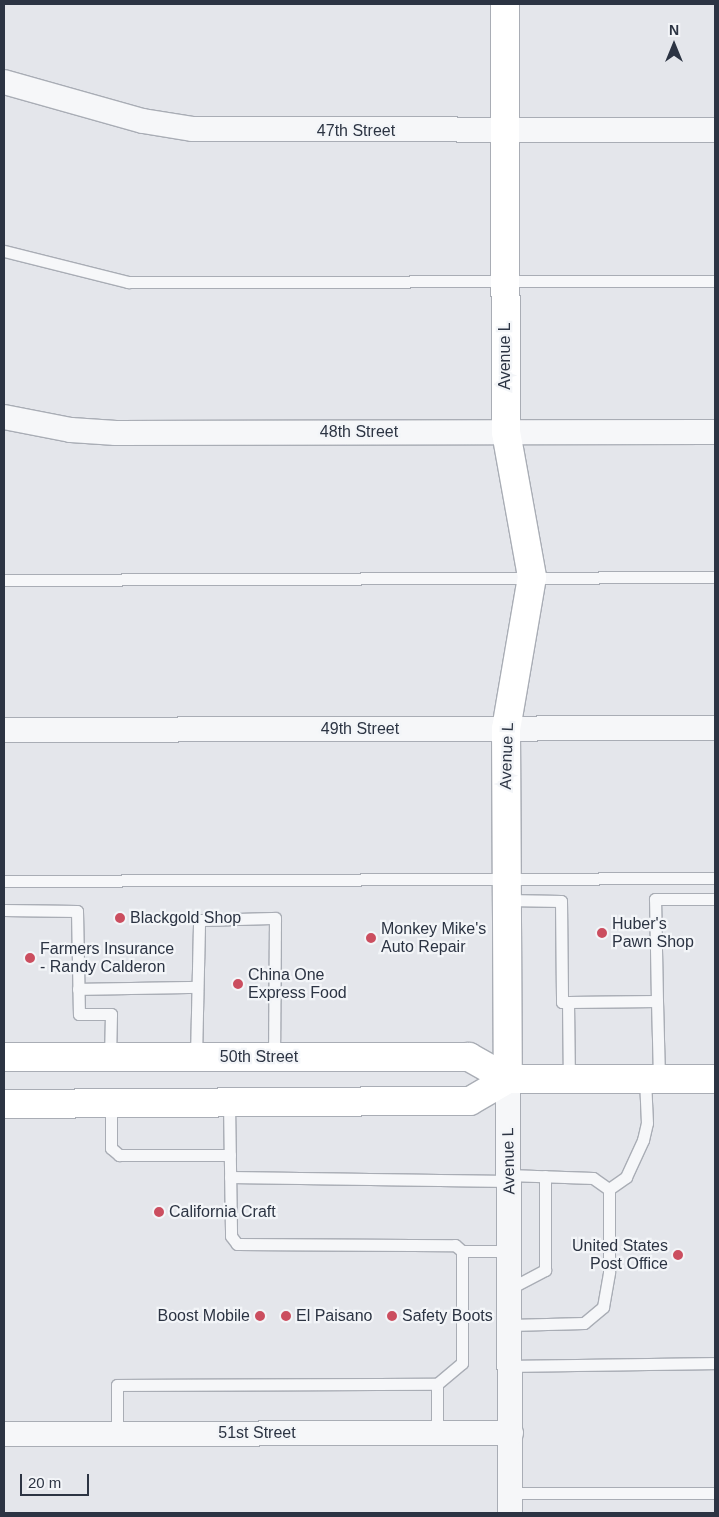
<!DOCTYPE html>
<style>
body{margin:0}
#map{position:relative;width:719px;height:1517px;overflow:hidden;background:#e4e6eb;font-family:Arial,sans-serif}
div>[style]{position:absolute}
.roads{filter:drop-shadow(1px 0 #a9adb5) drop-shadow(-1px 0 #a9adb5) drop-shadow(0 1px #a9adb5) drop-shadow(0 -1px #a9adb5)}
.lane>*{height:11px;margin:-5.5px;padding:0 5.5px;transform-origin:5.5px;border-radius:5.5px;background:#f6f7f9}
.street>*{height:24px;margin:-12px;padding:0 12px;transform-origin:12px;border-radius:12px;background:#f6f7f9}
.secondary>*{height:28px;margin:-14px;padding:0 14px;transform-origin:14px;border-radius:14px;background:#fff}
.dots>*{width:14px;height:14px;translate:-50% -50%;box-sizing:border-box;border:2px solid #f3f5f8;border-radius:50%}
span{translate:-50% -50%;white-space:nowrap;text-align:center;line-height:1.15;-webkit-text-stroke:4.5px #f3f5f8;paint-order:stroke}
.street-label{font-size:16px;color:#2c3443}
.poi-label{font-size:16px;color:#2c3443}
.left{translate:0 -50%;text-align:left}
.right{translate:-100% -50%;text-align:right}
.frame{position:absolute;inset:0;border:5px solid #2c3443;pointer-events:none}
.north{position:absolute;left:649px;top:20px;width:50px;height:50px;-webkit-text-stroke:4px #f3f5f8;paint-order:stroke;rotate:0deg;font-size:14px;font-weight:700;line-height:20px;text-align:center;color:#2c3443}
.north::after{content:'';display:block;margin:auto;width:18px;height:22px;background:#2c3443;clip-path:polygon(50% 0,100% 100%,50% 72%,0 100%)}
.scale{position:absolute;left:20px;top:1474px;width:69px;height:22px;box-sizing:border-box;border:2px solid #2c3443;border-top:0;padding-left:6px;font-size:15px;line-height:18px;white-space:nowrap;color:#2c3443;-webkit-text-stroke:4px #f3f5f8;paint-order:stroke}
</style>
<div id="map">
<div class="roads">
<div class="lane">
<div style="left:4px;top:251px;width:128px;rotate:14deg"></div>
<div style="left:128px;top:282px;width:587px;rotate:-0.1deg"></div>
<div style="left:4px;top:580px;width:711px;rotate:-0.24deg"></div>
<div style="left:4px;top:881px;width:711px;rotate:-0.24deg"></div>
<div style="left:507px;top:900px;width:54px;rotate:1.1deg"></div>
<div style="left:561px;top:901px;width:101px;rotate:89.4deg"></div>
<div style="left:562px;top:1002px;width:6px"></div>
<div style="left:568px;top:1002px;width:89px;rotate:-0.6deg"></div>
<div style="left:657px;top:1001px;width:102px;rotate:-91.1deg"></div>
<div style="left:655px;top:899px;width:60px"></div>
<div style="left:4px;top:910px;width:73px;rotate:0.8deg"></div>
<div style="left:77px;top:911px;width:103px;rotate:88.9deg"></div>
<div style="left:79px;top:1014px;width:32px"></div>
<div style="left:111px;top:1014px;width:43px;rotate:91.3deg"></div>
<div style="left:78px;top:989px;width:119px;rotate:-1deg"></div>
<div style="left:657px;top:1001px;width:78px;rotate:88.5deg"></div>
<div style="left:568px;top:1002px;width:77px;rotate:89.3deg"></div>
<div style="left:196px;top:1057px;width:137px;rotate:-88.7deg"></div>
<div style="left:199px;top:920px;width:76px;rotate:-1.5deg"></div>
<div style="left:275px;top:918px;width:139px;rotate:90.4deg"></div>
<div style="left:111px;top:1103px;width:45px;rotate:90deg"></div>
<div style="left:111px;top:1148px;width:11px;rotate:41deg"></div>
<div style="left:119px;top:1155px;width:111px"></div>
<div style="left:229px;top:1103px;width:133px;rotate:89.1deg"></div>
<div style="left:231px;top:1236px;width:10px;rotate:53deg"></div>
<div style="left:237px;top:1244px;width:218px;rotate:0.3deg"></div>
<div style="left:455px;top:1245px;width:9px;rotate:41deg"></div>
<div style="left:462px;top:1251px;width:112px;rotate:90deg"></div>
<div style="left:462px;top:1363px;width:33px;rotate:140deg"></div>
<div style="left:437px;top:1384px;width:49px;rotate:90deg"></div>
<div style="left:508px;top:1175px;width:85px;rotate:2deg"></div>
<div style="left:593px;top:1178px;width:19px;rotate:35deg"></div>
<div style="left:230px;top:1177px;width:279px;rotate:0.8deg"></div>
<div style="left:609px;top:1189px;width:21px;rotate:-35deg"></div>
<div style="left:626px;top:1177px;width:41px;rotate:-65.3deg"></div>
<div style="left:643px;top:1140px;width:17px;rotate:-77deg"></div>
<div style="left:647px;top:1123px;width:44px;rotate:-92.6deg"></div>
<div style="left:462px;top:1251px;width:47px"></div>
<div style="left:509px;top:1289px;width:41px;rotate:-27.8deg"></div>
<div style="left:545px;top:1270px;width:94px;rotate:-90deg"></div>
<div style="left:510px;top:1325px;width:74px;rotate:-1.5deg"></div>
<div style="left:584px;top:1323px;width:25px;rotate:-40deg"></div>
<div style="left:603px;top:1307px;width:36px;rotate:-80deg"></div>
<div style="left:609px;top:1272px;width:83px;rotate:-90deg"></div>
<div style="left:510px;top:1366px;width:205px;rotate:-0.8deg"></div>
<div style="left:117px;top:1433px;width:48px;rotate:-90deg"></div>
<div style="left:117px;top:1385px;width:320px;rotate:-0.2deg"></div>
<div style="left:510px;top:1493px;width:205px"></div>
</div>
<div class="street">
<div style="left:4px;top:82px;width:144px;rotate:15.7deg"></div>
<div style="left:143px;top:121px;width:51px;rotate:9.1deg"></div>
<div style="left:193px;top:129px;width:522px;rotate:0.11deg"></div>
<div style="left:4px;top:417px;width:68px;rotate:11deg"></div>
<div style="left:71px;top:430px;width:45px;rotate:3.8deg"></div>
<div style="left:116px;top:433px;width:599px;rotate:-0.1deg"></div>
<div style="left:4px;top:730px;width:711px;rotate:-0.16deg"></div>
<div style="left:508px;top:1079px;width:434px;rotate:89.7deg"></div>
<div style="left:4px;top:1434px;width:507px;rotate:-0.11deg"></div>
</div>
<div class="secondary">
<div style="left:505px;top:4px;width:428px;rotate:89.9deg"></div>
<div style="left:506px;top:432px;width:147px;rotate:79.8deg"></div>
<div style="left:532px;top:577px;width:154px;rotate:99.7deg"></div>
<div style="left:506px;top:729px;width:350px;rotate:89.7deg"></div>
<div style="left:4px;top:1057px;width:465px"></div>
<div style="left:469px;top:1057px;width:45px;rotate:29.4deg"></div>
<div style="left:4px;top:1104px;width:466px;rotate:-0.4deg"></div>
<div style="left:470px;top:1101px;width:44px;rotate:-30.1deg"></div>
<div style="left:508px;top:1079px;width:207px"></div>
</div>
</div>
<div class="dots">
<div style="left:120px;top:918px;background:#cb4e5f"></div>
<div style="left:602px;top:933px;background:#cb4e5f"></div>
<div style="left:371px;top:938px;background:#cb4e5f"></div>
<div style="left:30px;top:958px;background:#cb4e5f"></div>
<div style="left:238px;top:984px;background:#cb4e5f"></div>
<div style="left:159px;top:1212px;background:#cb4e5f"></div>
<div style="left:678px;top:1255px;background:#cb4e5f"></div>
<div style="left:260px;top:1316px;background:#cb4e5f"></div>
<div style="left:286px;top:1316px;background:#cb4e5f"></div>
<div style="left:392px;top:1316px;background:#cb4e5f"></div>
</div>
<div class="street-label">
<span style="left:356px;top:131px">47th Street</span>
<span style="left:505px;top:356px;rotate:-90deg">Avenue L</span>
<span style="left:359px;top:432px">48th Street</span>
<span style="left:360px;top:729px">49th Street</span>
<span style="left:507px;top:756px;rotate:-88deg">Avenue L</span>
<span style="left:259px;top:1057px">50th Street</span>
<span style="left:509px;top:1161px;rotate:-91deg">Avenue L</span>
<span style="left:257px;top:1433px">51st Street</span>
</div>
<div class="poi-label">
<span class="left" style="left:130px;top:918px">Blackgold Shop</span>
<span class="left" style="left:612px;top:933px">Huber's<br>Pawn Shop</span>
<span class="left" style="left:381px;top:938px">Monkey Mike's<br>Auto Repair</span>
<span class="left" style="left:40px;top:958px">Farmers Insurance<br>- Randy Calderon</span>
<span class="left" style="left:248px;top:984px">China One<br>Express Food</span>
<span class="left" style="left:169px;top:1212px">California Craft</span>
<span class="right" style="left:668px;top:1255px">United States<br>Post Office</span>
<span class="right" style="left:250px;top:1316px">Boost Mobile</span>
<span class="left" style="left:296px;top:1316px">El Paisano</span>
<span class="left" style="left:402px;top:1316px">Safety Boots</span>
</div>
<div class="frame"></div>
<div class="north">N</div>
<div class="scale">20 m</div>
</div>
